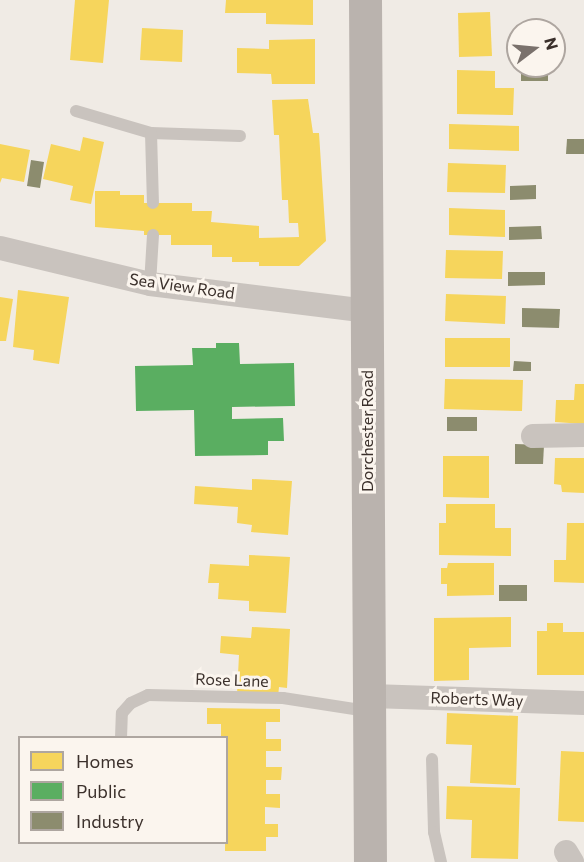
<!DOCTYPE html>
<style>
body{margin:0}
#map{position:relative;width:584px;height:862px;overflow:hidden;background:#f0ebe5;font-family:Commissioner,sans-serif}
div>[style]{position:absolute}
.homes>*{inset:0;background:#f6d55c}
.public>*{inset:0;background:#5aae61}
.industry>*{inset:0;background:#8c8c6e}
.lane>*{height:12px;margin:-6px;padding:0 6px;transform-origin:6px;border-radius:6px;background:#c9c3be}
.street>*{height:24px;margin:-12px;padding:0 12px;transform-origin:12px;border-radius:12px;background:#c9c3be}
.secondary>*{height:33px;margin:-16.5px;padding:0 16.5px;transform-origin:16.5px;border-radius:16.5px;background:#bab3ae}
span{translate:-50% -50%;white-space:nowrap;text-align:center;line-height:1.15;-webkit-text-stroke:6px #fbf5ee;paint-order:stroke}
.street-label{font-size:16px;color:#3b302b}
.legend{position:absolute;left:18px;top:736px;width:210px;height:108px;box-sizing:border-box;background:#fbf5ee;border:2px solid #aea6a0;margin:0;padding:8px 10px;list-style:none;font-size:18px;color:#3b302b}
.legend li{display:flex;align-items:center;gap:12px;height:30px}
.legend b{width:30px;border:2px solid #aea6a0}
.north{position:absolute;left:506px;top:18px;width:60px;height:60px;box-sizing:border-box;background:#fbf5ee;border:2px solid #aea6a0;border-radius:50%;rotate:74deg;font-size:16px;font-weight:700;line-height:24px;text-align:center;color:#3b302b}
.north::after{content:'';display:block;margin:auto;width:21px;height:27px;background:#7a716c;clip-path:polygon(50% 0,100% 100%,50% 72%,0 100%)}
</style>
<div id="map">
<div class="homes">
<div style="clip-path:polygon(75px 0,109px 0,103px 63px,70px 60px)"></div>
<div style="clip-path:polygon(226px 0,313px 0,313px 25px,266px 24px,266px 13px,225px 13px)"></div>
<div style="clip-path:polygon(490px 12px,492px 56px,459px 57px,458px 13px)"></div>
<div style="clip-path:polygon(142px 28px,183px 30px,182px 62px,140px 60px)"></div>
<div style="clip-path:polygon(315px 39px,315px 84px,272px 84px,271px 74px,237px 73px,237px 48px,269px 49px,269px 40px)"></div>
<div style="clip-path:polygon(457px 70px,495px 71px,495px 88px,514px 88px,513px 115px,457px 114px)"></div>
<div style="clip-path:polygon(308px 99px,313px 133px,319px 133px,326px 241px,299px 266px,259px 266px,259px 262px,232px 262px,232px 257px,212px 257px,212px 245px,171px 245px,171px 235px,144px 235px,144px 231px,95px 227px,95px 191px,120px 191px,120px 195px,144px 195px,144px 203px,192px 203px,192px 211px,212px 211px,211px 222px,259px 226px,259px 238px,299px 237px,298px 223px,289px 223px,288px 200px,282px 200px,279px 135px,274px 135px,272px 100px)"></div>
<div style="clip-path:polygon(449px 124px,519px 126px,519px 151px,449px 149px)"></div>
<div style="clip-path:polygon(83px 137px,104px 142px,91px 204px,70px 200px,73px 186px,43px 179px,51px 144px,80px 151px)"></div>
<div style="clip-path:polygon(0 144px,30px 150px,24px 182px,2px 178px,0 183px)"></div>
<div style="clip-path:polygon(448px 163px,506px 165px,505px 193px,447px 192px)"></div>
<div style="clip-path:polygon(449px 208px,505px 210px,505px 237px,449px 235px)"></div>
<div style="clip-path:polygon(446px 250px,503px 251px,502px 279px,445px 278px)"></div>
<div style="clip-path:polygon(18px 290px,69px 297px,59px 364px,33px 360px,34px 350px,13px 347px)"></div>
<div style="clip-path:polygon(446px 294px,506px 296px,505px 324px,445px 321px)"></div>
<div style="clip-path:polygon(0 297px,13px 299px,6px 341px,0 341px)"></div>
<div style="clip-path:polygon(445px 338px,510px 338px,510px 367px,445px 367px)"></div>
<div style="clip-path:polygon(445px 379px,523px 380px,522px 411px,444px 409px)"></div>
<div style="clip-path:polygon(575px 384px,584px 384px,584px 424px,555px 422px,556px 400px,574px 400px)"></div>
<div style="clip-path:polygon(443px 456px,489px 456px,489px 498px,443px 497px)"></div>
<div style="clip-path:polygon(555px 458px,584px 458px,584px 493px,562px 492px,561px 485px,554px 484px)"></div>
<div style="clip-path:polygon(252px 479px,292px 481px,288px 535px,251px 532px,252px 525px,237px 523px,238px 507px,194px 504px,195px 486px,252px 490px)"></div>
<div style="clip-path:polygon(446px 504px,495px 504px,495px 528px,511px 528px,511px 556px,439px 555px,439px 523px,446px 523px)"></div>
<div style="clip-path:polygon(567px 523px,584px 523px,584px 583px,554px 582px,554px 560px,566px 560px)"></div>
<div style="clip-path:polygon(249px 555px,290px 557px,286px 613px,249px 611px,249px 601px,218px 599px,219px 583px,208px 583px,210px 564px,249px 566px)"></div>
<div style="clip-path:polygon(448px 563px,494px 563px,494px 595px,447px 596px,447px 584px,441px 584px,441px 568px,447px 568px)"></div>
<div style="clip-path:polygon(511px 617px,511px 647px,469px 648px,469px 680px,434px 681px,434px 618px)"></div>
<div style="clip-path:polygon(547px 623px,563px 623px,563px 632px,584px 632px,584px 675px,537px 675px,537px 631px,547px 631px)"></div>
<div style="clip-path:polygon(252px 627px,290px 629px,287px 688px,279px 687px,278px 697px,237px 694px,239px 655px,220px 653px,221px 636px,251px 638px)"></div>
<div style="clip-path:polygon(207px 708px,280px 709px,280px 722px,266px 722px,266px 739px,281px 739px,281px 751px,266px 751px,266px 767px,282px 767px,281px 780px,266px 780px,266px 794px,280px 794px,280px 808px,265px 807px,265px 824px,278px 824px,278px 837px,266px 837px,266px 851px,225px 851px,226px 738px,221px 738px,221px 724px,207px 724px)"></div>
<div style="clip-path:polygon(447px 713px,518px 716px,516px 785px,470px 783px,472px 745px,446px 744px)"></div>
<div style="clip-path:polygon(561px 751px,584px 752px,584px 822px,558px 821px)"></div>
<div style="clip-path:polygon(447px 786px,520px 788px,518px 859px,471px 858px,472px 820px,446px 819px)"></div>
</div>
<div class="public">
<div style="clip-path:polygon(216px 343px,239px 343px,240px 364px,294px 363px,295px 406px,232px 407px,232px 419px,283px 418px,284px 441px,268px 441px,268px 455px,195px 456px,194px 410px,136px 411px,135px 366px,193px 365px,192px 348px,216px 348px)"></div>
</div>
<div class="industry">
<div style="clip-path:polygon(521px 68px,548px 68px,548px 81px,521px 81px)"></div>
<div style="clip-path:polygon(567px 139px,584px 139px,584px 154px,566px 154px)"></div>
<div style="clip-path:polygon(31px 160px,44px 162px,40px 188px,27px 186px)"></div>
<div style="clip-path:polygon(536px 185px,536px 199px,510px 200px,510px 186px)"></div>
<div style="clip-path:polygon(541px 226px,542px 239px,509px 240px,509px 227px)"></div>
<div style="clip-path:polygon(508px 272px,545px 272px,545px 285px,508px 286px)"></div>
<div style="clip-path:polygon(522px 308px,560px 309px,559px 328px,522px 327px)"></div>
<div style="clip-path:polygon(514px 361px,531px 362px,531px 371px,513px 371px)"></div>
<div style="clip-path:polygon(447px 417px,477px 417px,477px 431px,447px 431px)"></div>
<div style="clip-path:polygon(515px 444px,544px 445px,543px 464px,515px 464px)"></div>
<div style="clip-path:polygon(499px 585px,527px 585px,527px 601px,499px 601px)"></div>
</div>
<div class="lane">
<div style="left:76px;top:111px;width:78px;rotate:16.3deg"></div>
<div style="left:151px;top:133px;width:89px;rotate:1.9deg"></div>
<div style="left:151px;top:133px;width:70px;rotate:88.4deg"></div>
<div style="left:150px;top:284px;width:49px;rotate:-86.5deg"></div>
<div style="left:121px;top:738px;width:25px;rotate:-88deg"></div>
<div style="left:122px;top:713px;width:13px;rotate:-48deg"></div>
<div style="left:131px;top:703px;width:19px;rotate:-25deg"></div>
<div style="left:148px;top:695px;width:135px;rotate:1.3deg"></div>
<div style="left:283px;top:698px;width:85px;rotate:8.8deg"></div>
<div style="left:432px;top:759px;width:73px;rotate:88.4deg"></div>
<div style="left:434px;top:832px;width:31px;rotate:77deg"></div>
</div>
<div class="street">
<div style="left:0;top:248px;width:154px;rotate:13.5deg"></div>
<div style="left:150px;top:284px;width:218px;rotate:7.1deg"></div>
<div style="left:533px;top:436px;width:51px;rotate:-1.1deg"></div>
<div style="left:371px;top:696px;width:213px;rotate:1.9deg"></div>
<div style="left:566px;top:852px;width:12px;rotate:59deg"></div>
</div>
<div class="secondary">
<div style="left:365px;top:0;width:862px;rotate:89.67deg"></div>
</div>
<div class="street-label">
<span style="left:182px;top:286px;rotate:8deg">Sea View Road</span>
<span style="left:367px;top:431px;rotate:-90deg">Dorchester Road</span>
<span style="left:232px;top:680px;rotate:2deg">Rose Lane</span>
<span style="left:477px;top:699px;rotate:2deg">Roberts Way</span>
</div>
<ul class="legend">
<li><b style="height:16px;background:#f6d55c"></b>Homes</li>
<li><b style="height:16px;background:#5aae61"></b>Public</li>
<li><b style="height:16px;background:#8c8c6e"></b>Industry</li>
</ul>
<div class="north">N</div>
</div>
